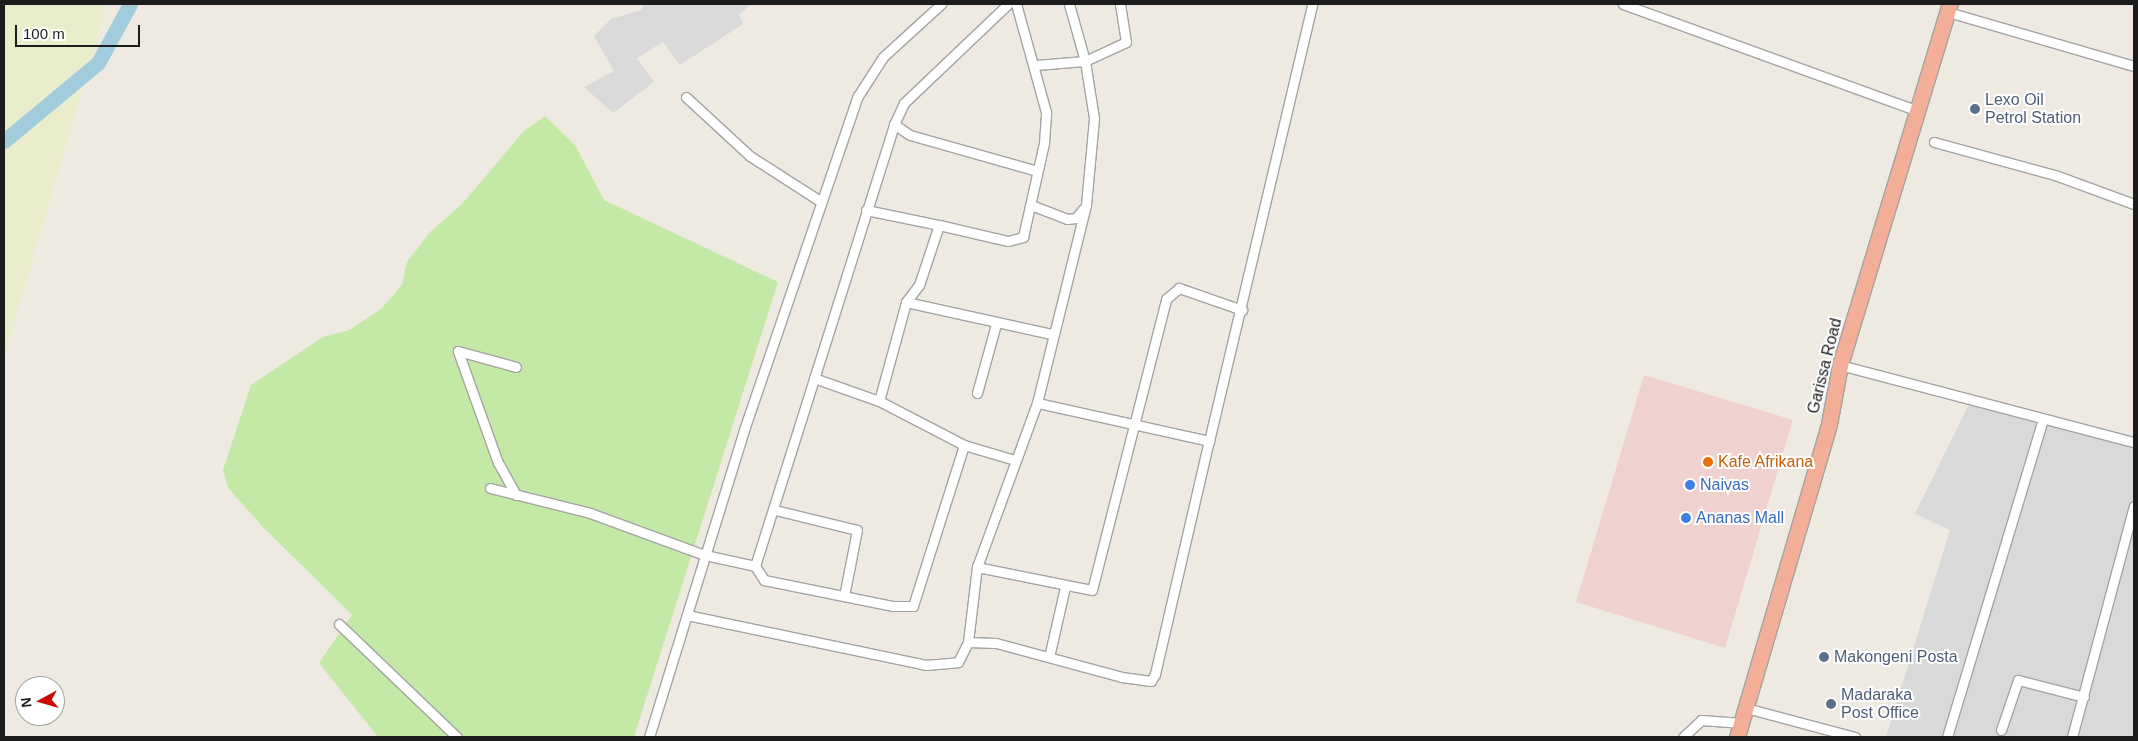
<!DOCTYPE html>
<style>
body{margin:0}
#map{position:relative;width:2138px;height:741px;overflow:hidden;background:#eeeae1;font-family:Arial,sans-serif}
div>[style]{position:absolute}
.residential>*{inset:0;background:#dad9d9}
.commercial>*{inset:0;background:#efd2d0}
.farmland>*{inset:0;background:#e9edcc}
.grass>*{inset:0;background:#c4e9a6}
.river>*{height:15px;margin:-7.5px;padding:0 7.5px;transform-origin:7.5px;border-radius:7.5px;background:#a1ccdc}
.roads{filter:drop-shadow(1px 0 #a3a3a3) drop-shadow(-1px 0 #a3a3a3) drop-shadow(0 1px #a3a3a3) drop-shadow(0 -1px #a3a3a3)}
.minor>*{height:9px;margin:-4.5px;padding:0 4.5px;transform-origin:4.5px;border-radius:4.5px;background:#fff}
.trunk>*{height:15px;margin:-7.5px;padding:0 7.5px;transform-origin:7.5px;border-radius:7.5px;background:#f2ae96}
.dots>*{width:14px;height:14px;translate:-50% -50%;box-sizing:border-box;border:2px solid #fff;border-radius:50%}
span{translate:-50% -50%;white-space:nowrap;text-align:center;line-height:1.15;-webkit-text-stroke:4px #fff;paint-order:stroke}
.service-label{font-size:16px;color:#4e5e75}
.left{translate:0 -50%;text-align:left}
.street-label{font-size:16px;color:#1c1c1c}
.food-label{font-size:16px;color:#c56008}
.shop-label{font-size:16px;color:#366cbe}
.frame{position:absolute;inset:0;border:5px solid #1c1c1c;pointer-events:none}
.north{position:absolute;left:15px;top:676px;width:50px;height:50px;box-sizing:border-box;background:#fff;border:1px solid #a4a4a4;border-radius:50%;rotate:264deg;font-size:14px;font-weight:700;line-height:20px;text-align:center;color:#1c1c1c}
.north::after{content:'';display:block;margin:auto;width:18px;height:22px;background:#c80900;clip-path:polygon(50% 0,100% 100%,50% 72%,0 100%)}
.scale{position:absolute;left:15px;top:25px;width:125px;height:22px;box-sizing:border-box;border:2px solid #1c1c1c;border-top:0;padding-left:6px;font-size:15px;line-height:18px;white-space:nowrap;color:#1c1c1c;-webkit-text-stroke:4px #fff;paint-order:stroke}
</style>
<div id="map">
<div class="residential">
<div style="clip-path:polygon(644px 4px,752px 4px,739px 14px,743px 24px,680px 65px,663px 42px,637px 58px,654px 82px,613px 113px,584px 87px,614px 71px,594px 36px,611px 19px,641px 10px)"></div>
<div style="clip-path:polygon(1972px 398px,2134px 440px,2134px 737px,1886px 737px,1950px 530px,1915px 514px)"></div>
</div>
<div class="commercial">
<div style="clip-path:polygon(1644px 375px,1793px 420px,1725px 648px,1576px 602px)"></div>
</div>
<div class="farmland">
<div style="clip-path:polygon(4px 4px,107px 4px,4px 359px)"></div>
</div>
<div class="grass">
<div style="clip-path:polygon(545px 116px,575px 145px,604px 200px,778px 282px,634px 737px,378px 737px,319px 663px,352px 615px,263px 527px,228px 488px,223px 470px,251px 385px,323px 337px,349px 330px,381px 309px,402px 285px,407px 262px,430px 232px,462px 204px,524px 131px)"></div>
</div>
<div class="river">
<div style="left:4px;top:141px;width:122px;rotate:-39.7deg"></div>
<div style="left:98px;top:63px;width:67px;rotate:-61.5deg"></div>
</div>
<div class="roads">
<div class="minor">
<div style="left:1008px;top:4px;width:144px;rotate:136.4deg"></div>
<div style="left:904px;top:103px;width:23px;rotate:115deg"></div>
<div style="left:894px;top:124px;width:19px;rotate:35deg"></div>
<div style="left:910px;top:135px;width:132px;rotate:15.8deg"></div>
<div style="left:1623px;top:4px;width:314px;rotate:19.9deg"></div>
<div style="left:1948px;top:12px;width:194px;rotate:16.2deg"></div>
<div style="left:1036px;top:65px;width:49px;rotate:-4.7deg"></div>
<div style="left:1085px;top:61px;width:45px;rotate:-24.9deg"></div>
<div style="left:1126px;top:42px;width:38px;rotate:-99deg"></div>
<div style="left:686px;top:97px;width:87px;rotate:42.7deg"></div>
<div style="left:750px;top:156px;width:83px;rotate:32.7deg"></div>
<div style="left:1934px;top:142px;width:125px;rotate:15.3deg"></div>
<div style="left:2055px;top:175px;width:84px;rotate:20.2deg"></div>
<div style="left:1031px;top:205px;width:39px;rotate:21deg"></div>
<div style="left:1067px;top:219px;width:9px;rotate:-6deg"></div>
<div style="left:1076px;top:218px;width:11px;rotate:-52deg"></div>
<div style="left:866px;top:210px;width:75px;rotate:11.6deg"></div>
<div style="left:906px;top:302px;width:149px;rotate:12.4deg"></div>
<div style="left:1840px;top:365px;width:304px;rotate:14.7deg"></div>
<div style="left:977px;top:393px;width:72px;rotate:-74.6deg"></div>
<div style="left:879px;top:401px;width:103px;rotate:-74.7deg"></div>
<div style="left:906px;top:302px;width:21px;rotate:-53deg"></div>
<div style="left:919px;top:285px;width:63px;rotate:-71.6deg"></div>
<div style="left:939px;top:225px;width:71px;rotate:13.1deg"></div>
<div style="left:1008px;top:241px;width:16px;rotate:-15deg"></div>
<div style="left:1023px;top:237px;width:96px;rotate:-77.4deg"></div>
<div style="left:1044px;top:143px;width:31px;rotate:-86deg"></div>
<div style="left:1046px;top:112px;width:112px;rotate:-105.5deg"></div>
<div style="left:1209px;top:441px;width:449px;rotate:-76.7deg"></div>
<div style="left:964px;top:445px;width:53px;rotate:16.4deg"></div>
<div style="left:490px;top:488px;width:103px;rotate:14deg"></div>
<div style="left:590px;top:513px;width:122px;rotate:20.1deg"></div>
<div style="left:705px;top:555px;width:51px;rotate:12.4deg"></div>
<div style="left:755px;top:566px;width:17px;rotate:57deg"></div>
<div style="left:764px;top:580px;width:132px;rotate:11.4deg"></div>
<div style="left:893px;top:606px;width:20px"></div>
<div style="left:913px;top:606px;width:169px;rotate:-72.4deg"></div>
<div style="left:964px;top:445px;width:96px;rotate:-152.6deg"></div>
<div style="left:879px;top:401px;width:69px;rotate:-160.5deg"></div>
<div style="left:516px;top:495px;width:37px;rotate:-119deg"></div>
<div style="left:498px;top:463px;width:119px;rotate:-109.7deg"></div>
<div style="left:458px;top:351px;width:60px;rotate:15.4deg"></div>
<div style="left:775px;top:510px;width:84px;rotate:13.7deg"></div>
<div style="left:857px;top:530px;width:67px;rotate:101.1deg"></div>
<div style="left:755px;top:566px;width:463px;rotate:-72.5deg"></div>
<div style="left:977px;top:567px;width:117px;rotate:11.3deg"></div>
<div style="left:1092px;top:590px;width:300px;rotate:-75.7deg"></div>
<div style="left:1166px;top:299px;width:17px;rotate:-40deg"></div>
<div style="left:1179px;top:288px;width:67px;rotate:19.2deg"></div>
<div style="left:687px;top:615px;width:244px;rotate:11.8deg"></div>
<div style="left:926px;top:665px;width:32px;rotate:-5deg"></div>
<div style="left:958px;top:662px;width:22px;rotate:-63deg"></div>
<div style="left:968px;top:642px;width:76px;rotate:-83.2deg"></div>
<div style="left:977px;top:567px;width:175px;rotate:-69.9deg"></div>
<div style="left:1037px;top:403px;width:204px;rotate:-76.1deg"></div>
<div style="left:1086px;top:205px;width:87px;rotate:-84.7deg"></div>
<div style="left:1094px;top:118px;width:58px;rotate:-99deg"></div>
<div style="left:1085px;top:61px;width:59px;rotate:-105.7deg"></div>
<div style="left:339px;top:624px;width:163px;rotate:43.8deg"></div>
<div style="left:968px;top:642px;width:28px;rotate:2deg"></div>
<div style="left:996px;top:643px;width:131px;rotate:15.1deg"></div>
<div style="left:1122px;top:677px;width:29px;rotate:8deg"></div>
<div style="left:1151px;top:681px;width:8px;rotate:-60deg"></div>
<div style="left:1155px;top:674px;width:239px;rotate:-77deg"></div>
<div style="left:1209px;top:441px;width:176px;rotate:-167.5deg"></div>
<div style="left:1049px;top:657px;width:72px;rotate:-77.1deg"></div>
<div style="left:1746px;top:708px;width:113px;rotate:14.9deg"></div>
<div style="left:2001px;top:730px;width:53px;rotate:-71.2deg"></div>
<div style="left:2018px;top:680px;width:68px;rotate:14.4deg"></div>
<div style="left:649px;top:737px;width:321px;rotate:-72.8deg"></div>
<div style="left:744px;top:430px;width:353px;rotate:-71.2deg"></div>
<div style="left:858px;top:96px;width:46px;rotate:-57.3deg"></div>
<div style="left:883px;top:57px;width:79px;rotate:-42.4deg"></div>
<div style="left:1683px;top:737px;width:25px;rotate:-43deg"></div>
<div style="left:1701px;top:720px;width:41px;rotate:4.2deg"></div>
<div style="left:1947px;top:737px;width:332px;rotate:-73.2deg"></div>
<div style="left:2072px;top:737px;width:239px;rotate:-75deg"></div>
</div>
<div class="trunk">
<div style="left:1737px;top:737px;width:326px;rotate:-73.6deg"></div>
<div style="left:1829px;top:424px;width:60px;rotate:-79.4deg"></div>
<div style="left:1840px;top:365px;width:377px;rotate:-73.1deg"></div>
</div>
</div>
<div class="dots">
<div style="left:1975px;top:109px;background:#5c6f8a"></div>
<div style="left:1708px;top:462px;background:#e8710a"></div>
<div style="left:1690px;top:485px;background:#3f7fe0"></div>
<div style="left:1686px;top:518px;background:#3f7fe0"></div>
<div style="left:1824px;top:657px;background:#5c6f8a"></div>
<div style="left:1831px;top:704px;background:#5c6f8a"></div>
</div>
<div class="service-label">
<span class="left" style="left:1985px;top:109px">Lexo Oil<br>Petrol Station</span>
<span class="left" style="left:1834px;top:657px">Makongeni Posta</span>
<span class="left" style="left:1841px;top:704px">Madaraka<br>Post Office</span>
</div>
<div class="street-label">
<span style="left:1825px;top:366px;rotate:-76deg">Garissa Road</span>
</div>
<div class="food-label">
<span class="left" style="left:1718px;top:462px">Kafe Afrikana</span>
</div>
<div class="shop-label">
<span class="left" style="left:1700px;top:485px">Naivas</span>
<span class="left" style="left:1696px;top:518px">Ananas Mall</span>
</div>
<div class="frame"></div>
<div class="north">N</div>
<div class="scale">100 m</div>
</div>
